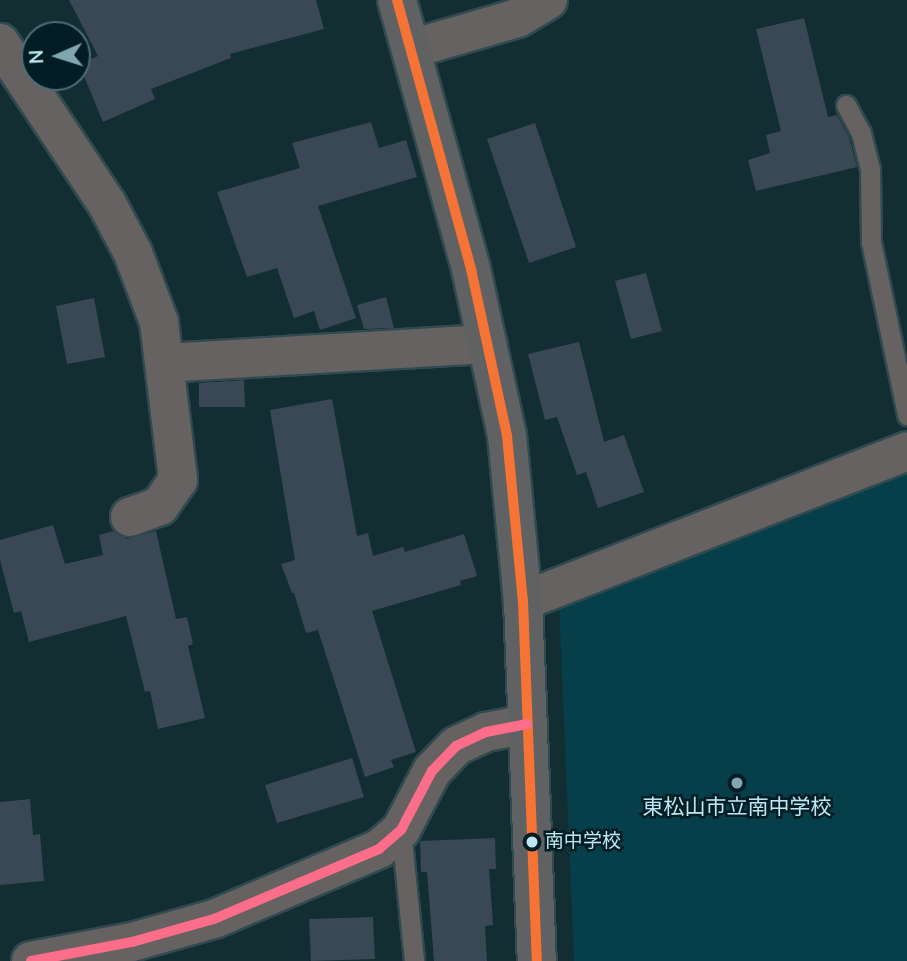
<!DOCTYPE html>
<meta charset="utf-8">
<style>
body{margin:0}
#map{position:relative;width:907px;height:961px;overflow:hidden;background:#122e33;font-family:"Nunito Sans","Noto Sans JP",sans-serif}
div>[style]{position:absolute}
.built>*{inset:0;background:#063e49}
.building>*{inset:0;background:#394854}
.roads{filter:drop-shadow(2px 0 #304a4f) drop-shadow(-2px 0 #304a4f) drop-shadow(0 2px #304a4f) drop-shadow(0 -2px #304a4f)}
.service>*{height:19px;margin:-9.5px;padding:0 9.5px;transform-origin:9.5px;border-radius:9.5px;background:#666261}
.minor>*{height:38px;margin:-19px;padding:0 19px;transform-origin:19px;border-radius:19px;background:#666261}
.primary>*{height:38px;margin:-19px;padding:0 19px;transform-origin:19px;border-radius:19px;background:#5f6162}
.bus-1>*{height:10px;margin:-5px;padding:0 5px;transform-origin:5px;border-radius:5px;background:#f57335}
.bus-2>*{height:10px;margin:-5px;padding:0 5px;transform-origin:5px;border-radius:5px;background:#fb6d88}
.dots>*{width:19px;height:19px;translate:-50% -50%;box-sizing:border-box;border:4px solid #021d23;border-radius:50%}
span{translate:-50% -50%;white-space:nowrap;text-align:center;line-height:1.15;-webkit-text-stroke:5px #021d23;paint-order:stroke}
.bus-label{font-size:19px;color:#bfe7f2}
.left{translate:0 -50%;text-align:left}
.poi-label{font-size:21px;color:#bfe7f2}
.north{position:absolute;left:21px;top:21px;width:70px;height:70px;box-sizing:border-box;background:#021d23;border:2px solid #4e6e76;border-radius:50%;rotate:267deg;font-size:19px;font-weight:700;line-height:28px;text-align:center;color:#bfe7f2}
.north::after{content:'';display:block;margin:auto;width:24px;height:32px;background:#82a6af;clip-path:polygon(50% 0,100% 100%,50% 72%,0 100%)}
</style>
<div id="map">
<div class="built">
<div style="clip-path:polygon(907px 472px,907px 961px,574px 961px,559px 604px)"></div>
</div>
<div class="building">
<div style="clip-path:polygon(69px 0,316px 0,324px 29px,230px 54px,231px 58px,151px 89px,155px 99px,103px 122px,79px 64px,98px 56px)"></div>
<div style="clip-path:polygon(804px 18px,828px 117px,837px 115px,849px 137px,857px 167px,756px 191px,748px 160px,770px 153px,766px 135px,781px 131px,756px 29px)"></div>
<div style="clip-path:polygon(371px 122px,379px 148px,406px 140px,417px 177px,318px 206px,356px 318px,320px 330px,314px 311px,294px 318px,277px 268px,247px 277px,217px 192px,300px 168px,292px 143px)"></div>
<div style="clip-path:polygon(535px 123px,576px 247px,529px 263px,487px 139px)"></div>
<div style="clip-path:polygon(646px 273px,662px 331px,631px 339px,615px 281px)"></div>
<div style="clip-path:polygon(386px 297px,394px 328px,364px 329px,357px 305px)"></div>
<div style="clip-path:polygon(94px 298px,105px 357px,67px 364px,56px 306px)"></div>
<div style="clip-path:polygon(579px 342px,604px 442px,624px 435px,644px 492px,598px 508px,586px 472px,577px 475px,557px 417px,545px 420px,528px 354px)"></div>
<div style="clip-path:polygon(244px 380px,245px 407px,199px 407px,199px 383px)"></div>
<div style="clip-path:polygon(332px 399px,357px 536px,368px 533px,373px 556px,403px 547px,405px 552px,464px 534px,477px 576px,460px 581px,461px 585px,372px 611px,416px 752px,391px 760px,394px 767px,365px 777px,318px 630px,306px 633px,294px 593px,292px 593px,281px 564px,295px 560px,270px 410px)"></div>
<div style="clip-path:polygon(53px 525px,65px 564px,103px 555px,99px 535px,114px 531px,127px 539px,156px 531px,176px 619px,187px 617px,193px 644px,188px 646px,205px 718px,158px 729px,150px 691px,145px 692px,126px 616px,29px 642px,21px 611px,14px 613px,0 560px,0 540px)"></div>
<div style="clip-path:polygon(352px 758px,364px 797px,277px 823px,265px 785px)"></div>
<div style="clip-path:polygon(30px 799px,33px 835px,40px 834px,44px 881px,0 885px,0 802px)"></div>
<div style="clip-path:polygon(495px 838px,496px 869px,489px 869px,493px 925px,485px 926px,487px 961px,434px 961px,427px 872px,421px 872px,420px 841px)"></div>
<div style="clip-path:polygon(373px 917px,375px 959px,311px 961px,309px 919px)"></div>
</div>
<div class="roads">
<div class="service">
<div style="left:846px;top:105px;width:32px;rotate:62deg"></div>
<div style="left:861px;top:133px;width:37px;rotate:76deg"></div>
<div style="left:870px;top:169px;width:73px;rotate:89.2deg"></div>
<div style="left:871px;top:242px;width:177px;rotate:78.2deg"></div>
<div style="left:401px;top:830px;width:132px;rotate:84.3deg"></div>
</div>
<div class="minor">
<div style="left:0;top:43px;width:193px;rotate:56.4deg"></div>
<div style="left:107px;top:204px;width:55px;rotate:62deg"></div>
<div style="left:133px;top:253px;width:74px;rotate:69.4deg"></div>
<div style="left:159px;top:322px;width:159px;rotate:83.1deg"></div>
<div style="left:178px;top:480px;width:32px;rotate:125deg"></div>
<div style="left:160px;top:506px;width:32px;rotate:160deg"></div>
<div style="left:411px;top:49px;width:111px;rotate:-16.2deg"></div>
<div style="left:518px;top:18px;width:35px;rotate:-31deg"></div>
<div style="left:165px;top:363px;width:323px;rotate:-3.4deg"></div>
<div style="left:523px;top:601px;width:412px;rotate:-21.3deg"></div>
<div style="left:31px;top:961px;width:103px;rotate:-10.7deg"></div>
<div style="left:132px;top:942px;width:85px;rotate:-15.7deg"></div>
<div style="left:214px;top:919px;width:179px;rotate:-23deg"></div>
<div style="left:379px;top:849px;width:29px;rotate:-41deg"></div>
<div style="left:401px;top:830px;width:67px;rotate:-62.3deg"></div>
<div style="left:432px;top:771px;width:35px;rotate:-46deg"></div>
<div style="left:456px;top:746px;width:33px;rotate:-25deg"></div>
<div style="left:486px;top:732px;width:42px;rotate:-11deg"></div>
</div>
<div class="primary">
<div style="left:397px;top:0;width:279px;rotate:74.6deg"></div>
<div style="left:471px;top:269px;width:171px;rotate:77.8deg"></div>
<div style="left:507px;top:436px;width:166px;rotate:84.5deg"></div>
<div style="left:523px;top:601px;width:360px;rotate:87.8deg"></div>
</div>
</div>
<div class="bus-1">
<div style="left:397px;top:0;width:279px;rotate:74.6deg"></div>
<div style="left:471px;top:269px;width:171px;rotate:77.8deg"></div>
<div style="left:507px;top:436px;width:166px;rotate:84.5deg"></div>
<div style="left:523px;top:601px;width:360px;rotate:87.8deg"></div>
</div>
<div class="bus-2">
<div style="left:31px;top:961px;width:103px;rotate:-10.7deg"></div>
<div style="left:132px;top:942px;width:85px;rotate:-15.7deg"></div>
<div style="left:214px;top:919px;width:179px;rotate:-23deg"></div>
<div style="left:379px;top:849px;width:29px;rotate:-41deg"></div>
<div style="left:401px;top:830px;width:67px;rotate:-62.3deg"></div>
<div style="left:432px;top:771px;width:35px;rotate:-46deg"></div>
<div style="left:456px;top:746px;width:33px;rotate:-25deg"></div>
<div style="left:486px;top:732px;width:42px;rotate:-11deg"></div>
</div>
<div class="dots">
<div style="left:737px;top:783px;background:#82a6af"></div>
<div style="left:532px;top:842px;background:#bfe7f2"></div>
</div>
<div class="bus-label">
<span class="left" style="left:545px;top:842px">南中学校</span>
</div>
<div class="poi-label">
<span style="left:737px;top:807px">東松山市立南中学校</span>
</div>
<div class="north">N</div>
</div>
